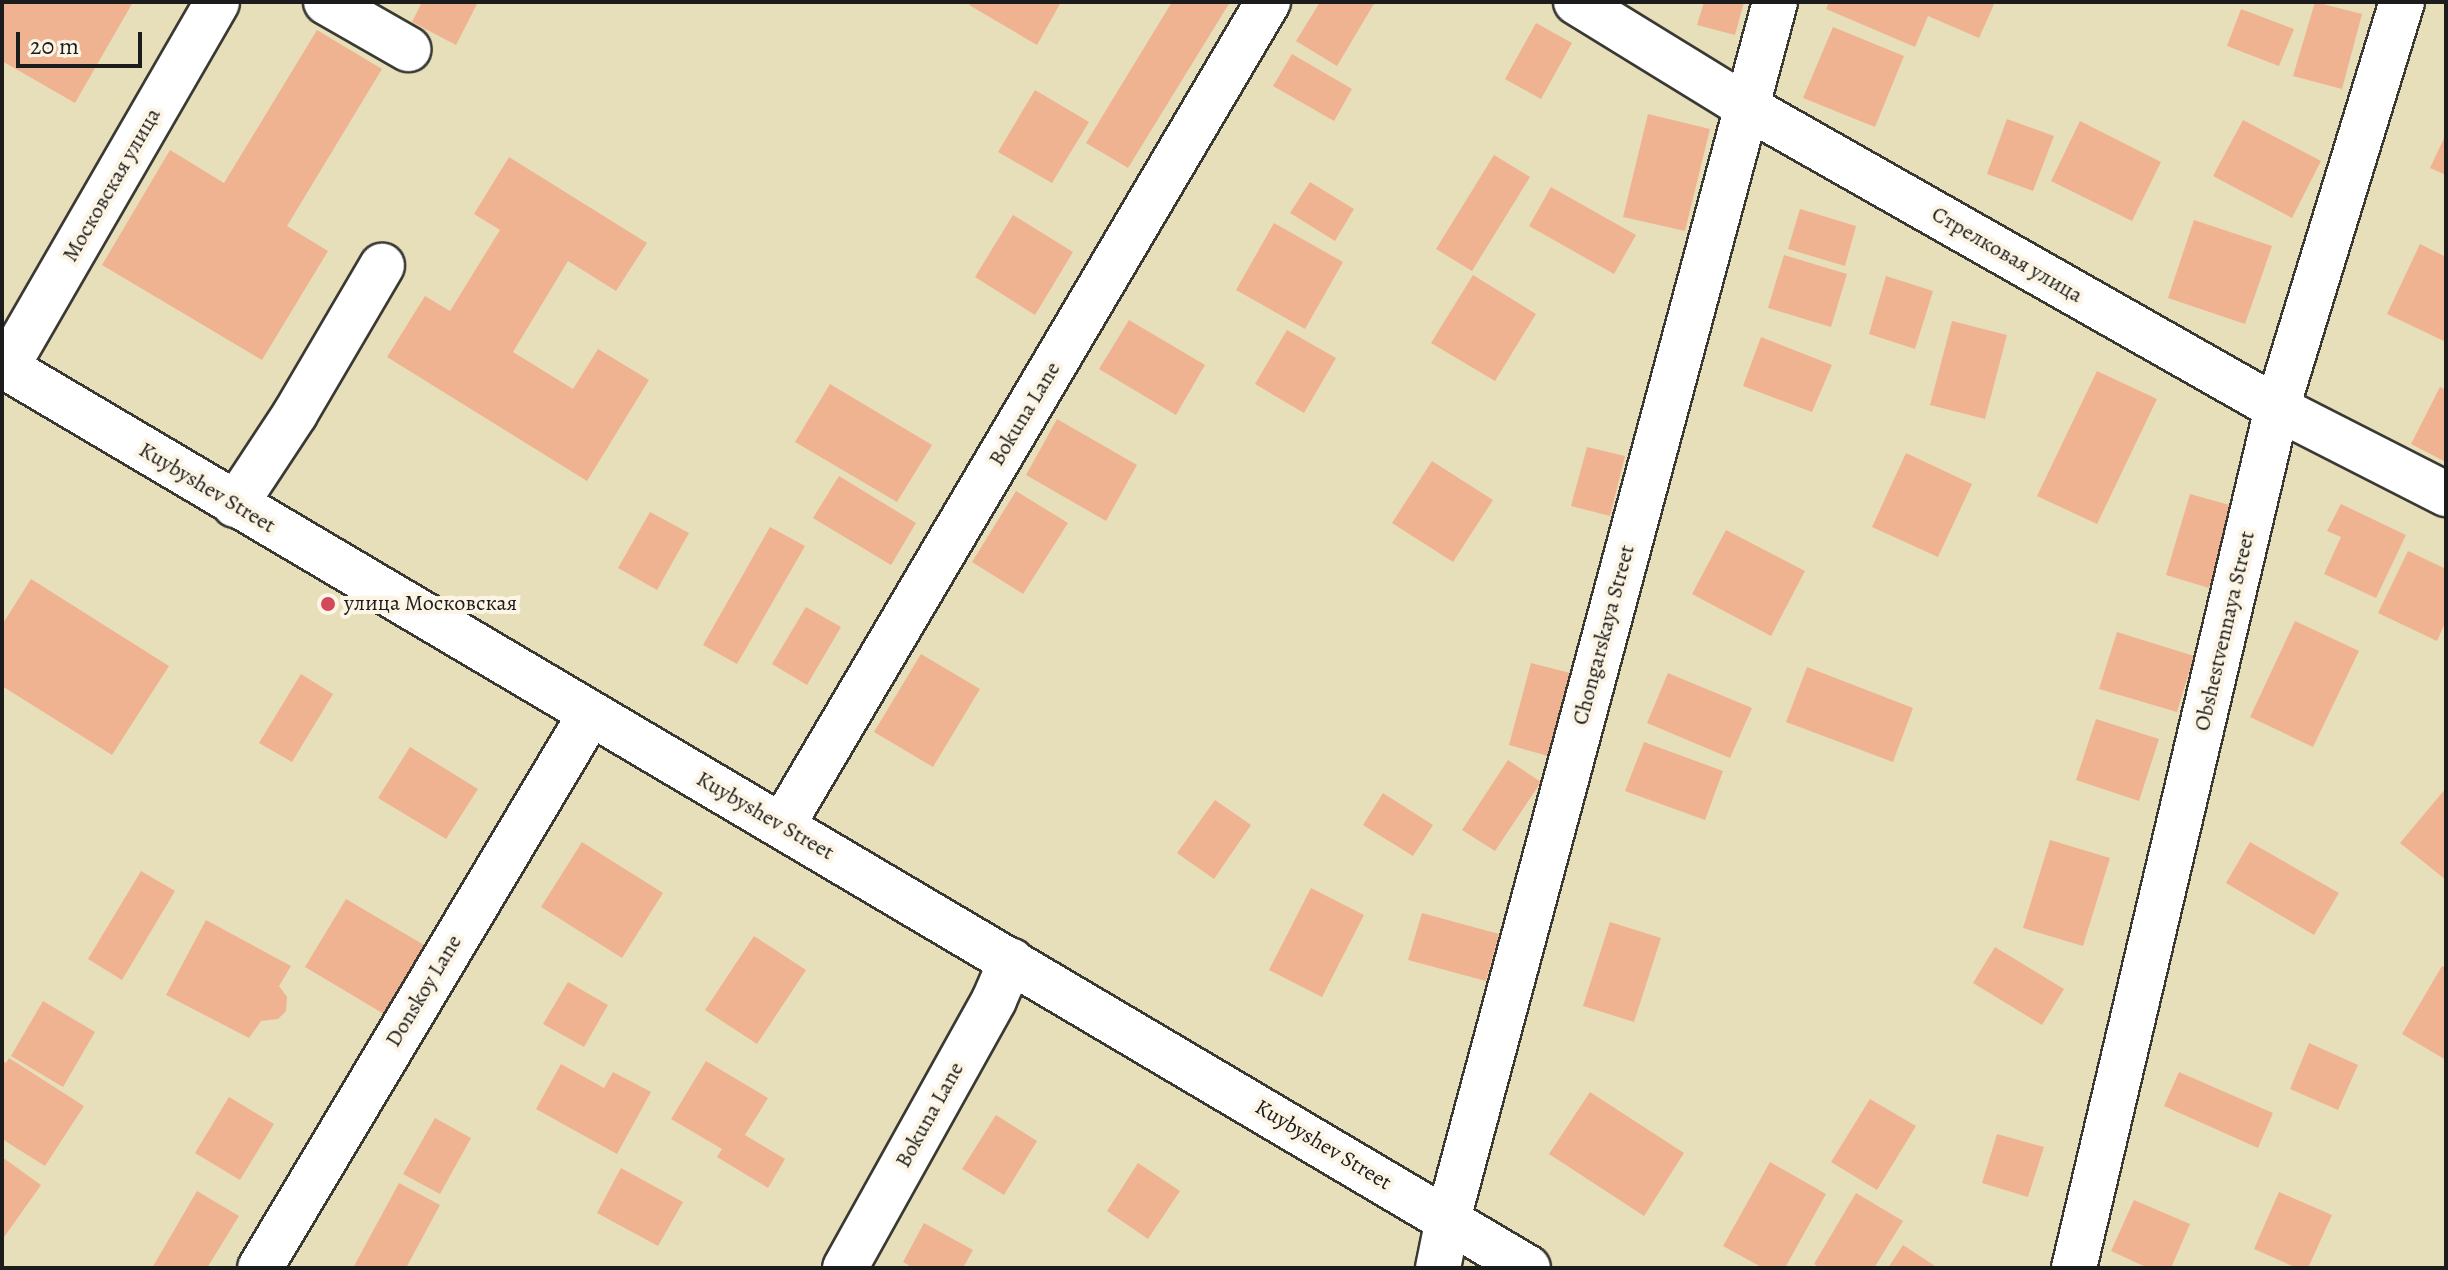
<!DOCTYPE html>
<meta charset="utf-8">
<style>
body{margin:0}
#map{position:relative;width:2448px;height:1270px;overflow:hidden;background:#e7dfba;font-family:Alegreya,serif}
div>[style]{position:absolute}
.building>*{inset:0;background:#f0b392}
.roads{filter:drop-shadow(2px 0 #3a3934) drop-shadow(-2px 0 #3a3934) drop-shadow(0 2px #3a3934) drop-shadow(0 -2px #3a3934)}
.minor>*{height:44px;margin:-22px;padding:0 22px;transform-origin:22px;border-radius:22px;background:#fff}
.major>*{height:44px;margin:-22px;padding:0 22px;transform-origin:22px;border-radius:22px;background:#fff}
.dots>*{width:22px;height:22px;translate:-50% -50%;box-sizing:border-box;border:4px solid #fcf5e5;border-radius:50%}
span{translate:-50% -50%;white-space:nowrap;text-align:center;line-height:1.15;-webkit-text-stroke:8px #fcf5e5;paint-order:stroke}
.street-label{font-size:22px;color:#1c1c1c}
.poi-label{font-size:22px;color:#1c1c1c}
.left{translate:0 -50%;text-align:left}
.frame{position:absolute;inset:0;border:4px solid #1c1c1c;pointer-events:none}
.scale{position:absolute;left:16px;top:32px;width:126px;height:36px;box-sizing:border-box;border:4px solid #1c1c1c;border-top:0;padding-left:10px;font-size:24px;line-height:28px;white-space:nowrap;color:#1c1c1c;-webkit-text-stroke:6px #fcf5e5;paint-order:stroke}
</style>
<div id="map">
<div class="building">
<div style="clip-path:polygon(2px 2px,133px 2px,75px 103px,2px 61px)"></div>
<div style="clip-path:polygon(422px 2px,478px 2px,456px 45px,412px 22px)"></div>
<div style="clip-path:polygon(971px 2px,1061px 2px,1037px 45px,969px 5px)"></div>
<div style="clip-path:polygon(1172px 2px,1230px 2px,1128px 168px,1086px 143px)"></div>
<div style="clip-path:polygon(1320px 2px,1375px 2px,1337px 66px,1296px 41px)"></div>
<div style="clip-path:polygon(1704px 2px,1744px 2px,1735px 35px,1697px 25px)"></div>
<div style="clip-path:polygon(1829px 2px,1995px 2px,1979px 38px,1928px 16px,1915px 47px,1826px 9px)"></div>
<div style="clip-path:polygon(2315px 2px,2362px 14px,2342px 89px,2293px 76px)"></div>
<div style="clip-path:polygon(2241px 9px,2294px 29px,2279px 66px,2227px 46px)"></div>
<div style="clip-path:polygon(1536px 23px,1572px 43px,1541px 99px,1505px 79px)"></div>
<div style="clip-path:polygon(1833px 27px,1904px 56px,1875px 127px,1803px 98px)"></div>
<div style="clip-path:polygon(317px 30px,382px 69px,287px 226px,328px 251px,262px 360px,102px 265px,170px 150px,224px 183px)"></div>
<div style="clip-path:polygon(1292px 54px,1352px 89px,1334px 121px,1273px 86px)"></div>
<div style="clip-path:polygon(1035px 90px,1089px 122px,1052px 183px,998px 152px)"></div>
<div style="clip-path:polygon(1648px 114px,1710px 129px,1685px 231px,1623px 217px)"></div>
<div style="clip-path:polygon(2007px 119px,2054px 136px,2033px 191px,1987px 174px)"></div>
<div style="clip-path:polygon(2243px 120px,2321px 161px,2292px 218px,2213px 176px)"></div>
<div style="clip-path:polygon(2080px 121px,2161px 162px,2132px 221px,2051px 181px)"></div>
<div style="clip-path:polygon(2446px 134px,2446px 175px,2430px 168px)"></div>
<div style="clip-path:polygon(1494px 155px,1530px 177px,1472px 271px,1436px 249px)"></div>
<div style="clip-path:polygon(509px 157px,647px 243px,616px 291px,568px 261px,513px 352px,573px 389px,598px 349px,649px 380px,587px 481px,387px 357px,425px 296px,450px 311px,500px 230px,474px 214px)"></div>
<div style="clip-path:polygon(1310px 182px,1354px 209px,1335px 241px,1290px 213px)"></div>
<div style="clip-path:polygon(1551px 187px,1636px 235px,1614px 274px,1529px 226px)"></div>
<div style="clip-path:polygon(1800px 209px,1856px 226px,1845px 266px,1788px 249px)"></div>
<div style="clip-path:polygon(1013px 215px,1073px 252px,1035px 315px,975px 277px)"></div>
<div style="clip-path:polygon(2194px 220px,2272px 246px,2245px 324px,2168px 298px)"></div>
<div style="clip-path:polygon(1274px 223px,1343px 262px,1305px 329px,1236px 290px)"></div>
<div style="clip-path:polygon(2420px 244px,2446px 257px,2446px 342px,2387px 314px)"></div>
<div style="clip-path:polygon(1784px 255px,1847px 274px,1831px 327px,1768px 308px)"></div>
<div style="clip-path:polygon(1473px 275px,1536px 314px,1495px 381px,1431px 343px)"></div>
<div style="clip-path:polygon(1886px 276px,1933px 291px,1915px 349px,1869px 334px)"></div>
<div style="clip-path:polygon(1129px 320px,1205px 365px,1176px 415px,1099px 369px)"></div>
<div style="clip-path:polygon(1952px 321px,2007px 335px,1985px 419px,1930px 405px)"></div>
<div style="clip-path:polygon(1287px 330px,1336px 358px,1304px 413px,1255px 384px)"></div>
<div style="clip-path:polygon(1761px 337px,1832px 365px,1812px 412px,1743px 386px)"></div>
<div style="clip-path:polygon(2097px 371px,2157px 399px,2097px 524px,2037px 496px)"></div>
<div style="clip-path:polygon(830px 384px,932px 445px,897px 502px,795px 442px)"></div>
<div style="clip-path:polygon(2440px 387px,2446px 390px,2444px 461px,2411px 444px)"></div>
<div style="clip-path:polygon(1057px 419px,1137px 465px,1106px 521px,1026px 475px)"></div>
<div style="clip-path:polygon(1587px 447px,1625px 456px,1610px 516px,1571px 506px)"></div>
<div style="clip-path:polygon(1906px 453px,1972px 484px,1938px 557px,1872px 527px)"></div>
<div style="clip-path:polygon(1432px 461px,1493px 500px,1453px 562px,1392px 523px)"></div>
<div style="clip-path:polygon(839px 476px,916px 523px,891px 565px,813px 518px)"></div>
<div style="clip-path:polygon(1016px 491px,1068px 523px,1023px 594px,972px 562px)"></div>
<div style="clip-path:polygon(2190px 494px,2233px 506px,2209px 588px,2166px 575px)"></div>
<div style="clip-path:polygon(2341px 504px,2406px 535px,2376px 598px,2324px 574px,2341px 537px,2327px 531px)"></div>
<div style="clip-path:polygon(650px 512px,689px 533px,657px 590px,618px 568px)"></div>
<div style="clip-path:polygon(770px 527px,805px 546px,737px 664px,703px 645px)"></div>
<div style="clip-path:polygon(1726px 530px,1805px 571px,1771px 636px,1692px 594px)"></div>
<div style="clip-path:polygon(2408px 551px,2446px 569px,2446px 621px,2437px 641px,2378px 613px)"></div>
<div style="clip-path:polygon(31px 579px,169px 666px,112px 755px,2px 686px,2px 625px)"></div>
<div style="clip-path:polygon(806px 607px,841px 627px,807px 685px,772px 664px)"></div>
<div style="clip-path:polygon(2295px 621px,2359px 651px,2313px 747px,2250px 717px)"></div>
<div style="clip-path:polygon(2117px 632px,2194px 656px,2177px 712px,2099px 689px)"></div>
<div style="clip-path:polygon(921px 654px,980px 689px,933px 767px,874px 732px)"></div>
<div style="clip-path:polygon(1531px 663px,1570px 673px,1548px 756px,1509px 745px)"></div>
<div style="clip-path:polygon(1807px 667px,1913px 708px,1893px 762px,1786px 722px)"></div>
<div style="clip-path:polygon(1668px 673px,1752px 708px,1730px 758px,1647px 723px)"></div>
<div style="clip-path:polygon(301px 674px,333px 694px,292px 762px,259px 743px)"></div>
<div style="clip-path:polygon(2096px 719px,2159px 739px,2139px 801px,2076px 780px)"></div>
<div style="clip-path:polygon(1644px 742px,1723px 771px,1705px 820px,1625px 791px)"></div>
<div style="clip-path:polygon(410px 747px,478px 789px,446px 839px,378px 798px)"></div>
<div style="clip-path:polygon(1508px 760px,1541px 782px,1495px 851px,1462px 830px)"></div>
<div style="clip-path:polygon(2446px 788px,2446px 880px,2400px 843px)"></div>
<div style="clip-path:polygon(1383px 793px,1433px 825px,1413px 856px,1363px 825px)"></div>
<div style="clip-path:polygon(1215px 800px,1251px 825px,1214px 879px,1177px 853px)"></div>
<div style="clip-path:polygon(2050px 840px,2110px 858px,2083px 946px,2023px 928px)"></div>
<div style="clip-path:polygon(582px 842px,663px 893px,622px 958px,541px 907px)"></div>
<div style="clip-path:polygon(2250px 842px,2339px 893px,2314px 935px,2226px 883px)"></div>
<div style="clip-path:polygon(141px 871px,175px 891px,122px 980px,88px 959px)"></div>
<div style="clip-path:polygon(1311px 888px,1364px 915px,1322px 997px,1269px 970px)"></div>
<div style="clip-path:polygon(346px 899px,424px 945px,384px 1014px,305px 967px)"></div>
<div style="clip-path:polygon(1422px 913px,1499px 934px,1486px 981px,1408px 960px)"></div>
<div style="clip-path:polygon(206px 920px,291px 966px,279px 986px,287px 997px,286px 1011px,278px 1019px,261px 1021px,249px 1038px,166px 995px)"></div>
<div style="clip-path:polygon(1610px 922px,1661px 938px,1634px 1022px,1583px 1006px)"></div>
<div style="clip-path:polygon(754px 936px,806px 970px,757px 1044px,705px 1010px)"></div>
<div style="clip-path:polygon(1995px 947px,2064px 989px,2042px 1025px,1973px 983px)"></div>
<div style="clip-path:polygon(2442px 966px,2446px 968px,2446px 1060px,2402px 1034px)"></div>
<div style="clip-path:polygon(568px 982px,608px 1005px,584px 1047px,543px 1024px)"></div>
<div style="clip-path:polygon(43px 1001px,95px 1032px,63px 1087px,11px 1056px)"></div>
<div style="clip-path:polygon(2309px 1043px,2358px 1065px,2338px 1110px,2290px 1089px)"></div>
<div style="clip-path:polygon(9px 1058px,84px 1106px,45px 1166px,2px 1139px,2px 1060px,6px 1063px)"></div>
<div style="clip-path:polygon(706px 1061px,768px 1098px,745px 1135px,785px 1159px,768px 1188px,717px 1157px,722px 1149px,671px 1119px)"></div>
<div style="clip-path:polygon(561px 1064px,604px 1088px,613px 1072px,651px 1092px,617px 1154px,536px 1109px)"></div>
<div style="clip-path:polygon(2179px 1072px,2273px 1113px,2258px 1148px,2164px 1106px)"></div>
<div style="clip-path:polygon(1590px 1092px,1684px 1153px,1644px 1216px,1549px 1154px)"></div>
<div style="clip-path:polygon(229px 1097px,274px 1124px,240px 1180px,195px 1153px)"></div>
<div style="clip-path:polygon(1870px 1099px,1916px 1126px,1877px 1190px,1831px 1162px)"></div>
<div style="clip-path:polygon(996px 1115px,1037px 1141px,1004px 1195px,962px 1169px)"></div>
<div style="clip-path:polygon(435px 1118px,471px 1138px,440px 1194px,403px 1174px)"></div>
<div style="clip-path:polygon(1997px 1134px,2044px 1147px,2028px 1197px,1982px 1183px)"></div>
<div style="clip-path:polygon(2px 1157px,41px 1185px,2px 1240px)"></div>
<div style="clip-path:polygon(1770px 1162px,1826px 1194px,1785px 1268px,1763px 1268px,1723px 1246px)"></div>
<div style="clip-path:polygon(1138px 1163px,1180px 1191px,1148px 1239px,1107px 1211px)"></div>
<div style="clip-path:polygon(621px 1168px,683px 1202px,658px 1246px,597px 1213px)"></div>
<div style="clip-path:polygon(399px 1183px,440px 1205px,406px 1268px,357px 1268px,354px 1266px)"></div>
<div style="clip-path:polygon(197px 1191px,239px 1216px,207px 1268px,152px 1268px)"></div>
<div style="clip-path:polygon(2279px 1192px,2332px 1215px,2308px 1268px,2297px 1268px,2254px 1249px)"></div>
<div style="clip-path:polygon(1856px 1193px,1903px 1221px,1874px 1268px,1820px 1268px,1814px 1264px)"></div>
<div style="clip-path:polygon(2134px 1200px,2190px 1224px,2171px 1268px,2148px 1268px,2111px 1251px)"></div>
<div style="clip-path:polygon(924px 1223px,973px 1250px,963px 1268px,913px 1268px,903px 1262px)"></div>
<div style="clip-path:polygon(1903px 1245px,1938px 1268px,1888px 1268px)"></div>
</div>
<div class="roads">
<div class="minor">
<div style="left:326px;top:2px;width:95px;rotate:29.8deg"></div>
<div style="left:1576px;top:2px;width:198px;rotate:31.6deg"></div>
<div style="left:1745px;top:106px;width:612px;rotate:29.58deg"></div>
<div style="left:2277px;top:408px;width:190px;rotate:27deg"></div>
<div style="left:6px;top:368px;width:422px;rotate:-60deg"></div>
<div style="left:235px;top:505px;width:109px;rotate:-56.6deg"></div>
<div style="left:295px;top:414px;width:172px;rotate:-59.6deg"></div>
<div style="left:782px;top:826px;width:957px;rotate:-59.47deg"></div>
<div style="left:260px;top:1268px;width:643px;rotate:-59.2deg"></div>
<div style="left:845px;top:1268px;width:307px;rotate:-60.9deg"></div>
<div style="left:994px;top:1000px;width:43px;rotate:-66.4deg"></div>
<div style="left:1438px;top:1268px;width:50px;rotate:-78.5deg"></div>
<div style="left:1448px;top:1219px;width:1260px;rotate:-74.96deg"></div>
<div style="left:2074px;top:1268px;width:884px;rotate:-76.72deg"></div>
<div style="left:2277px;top:408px;width:425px;rotate:-72.9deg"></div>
</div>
<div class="major">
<div style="left:2px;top:365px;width:1773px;rotate:30.61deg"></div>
</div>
</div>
<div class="dots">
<div style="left:328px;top:604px;background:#d1495b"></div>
</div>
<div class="street-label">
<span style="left:112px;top:185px;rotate:-60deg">Московская улица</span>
<span style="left:2007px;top:255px;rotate:30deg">Стрелковая улица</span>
<span style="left:1025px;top:414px;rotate:-59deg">Bokuna Lane</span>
<span style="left:207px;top:488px;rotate:31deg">Kuybyshev Street</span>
<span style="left:2225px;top:631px;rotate:-77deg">Obshestvennaya Street</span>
<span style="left:1604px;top:635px;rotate:-75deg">Chongarskaya Street</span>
<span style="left:765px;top:816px;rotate:30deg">Kuybyshev Street</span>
<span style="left:424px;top:991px;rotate:-59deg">Donskoy Lane</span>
<span style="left:930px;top:1115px;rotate:-61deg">Bokuna Lane</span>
<span style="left:1323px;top:1145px;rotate:31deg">Kuybyshev Street</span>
</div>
<div class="poi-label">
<span class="left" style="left:344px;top:604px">улица Московская</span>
</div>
<div class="frame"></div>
<div class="scale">20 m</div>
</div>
